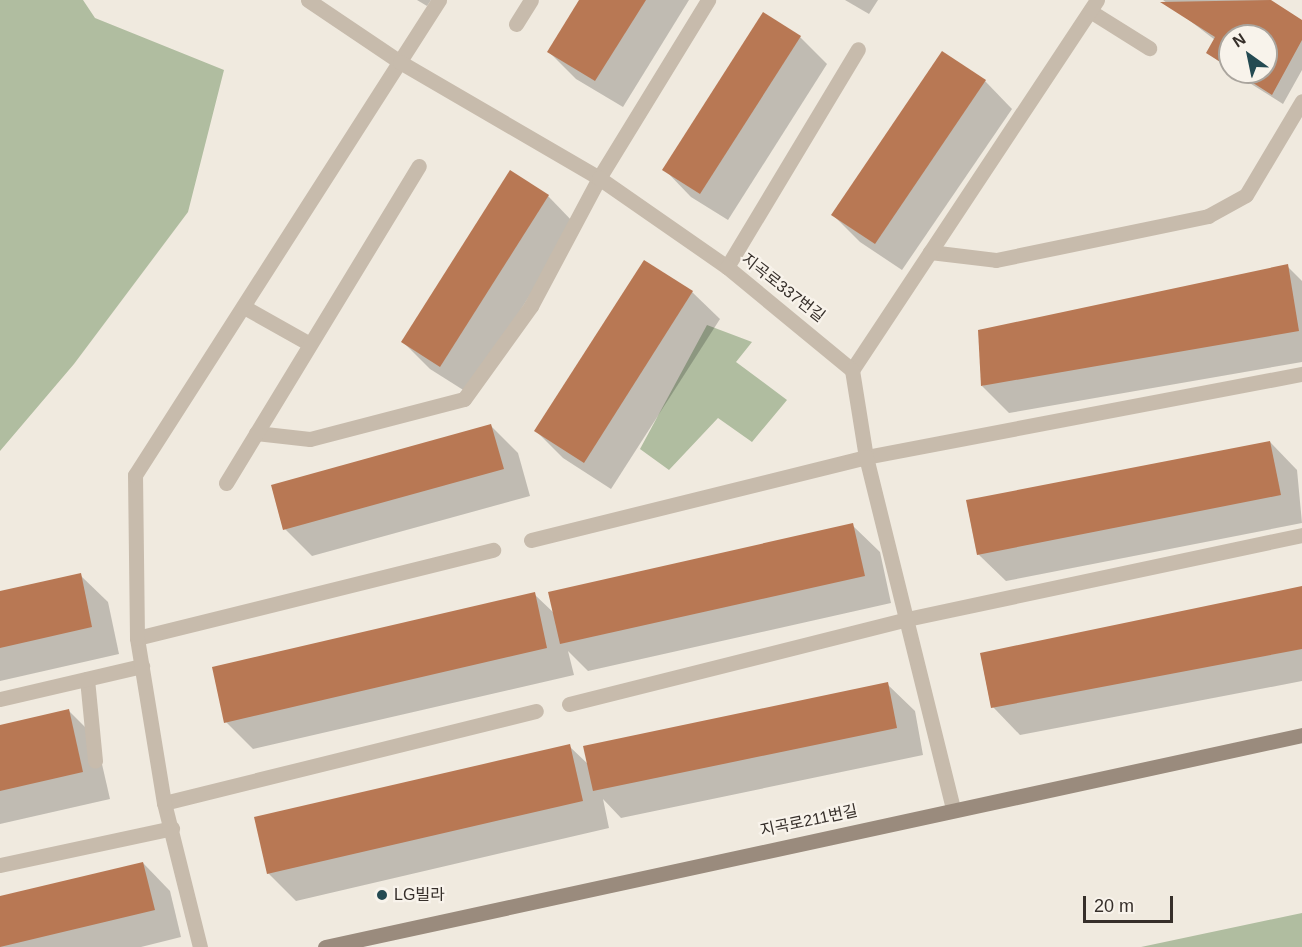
<!DOCTYPE html>
<meta charset="utf-8">
<style>
body{margin:0}
#map{position:relative;width:1302px;height:947px;overflow:hidden;background:#f0eadf;font-family:Helvetica,"Noto Sans KR",sans-serif}
div>[style]{position:absolute}
.green>*{inset:0;background:#b0bda0}
.shadow>*{inset:0;background:#0003}
.building>*{inset:0;background:#b87854}
.service>*{height:15px;margin:-7.5px;padding:0 7.5px;transform-origin:7.5px;border-radius:7.5px;background:#c7bbac}
.minor>*{height:15px;margin:-7.5px;padding:0 7.5px;transform-origin:7.5px;border-radius:7.5px;background:#c7bbac}
.secondary>*{height:15px;margin:-7.5px;padding:0 7.5px;transform-origin:7.5px;border-radius:7.5px;background:#9a8b7d}
.dots>*{width:16px;height:16px;translate:-50% -50%;box-sizing:border-box;border:3px solid #f8f3eb;border-radius:50%}
span{translate:-50% -50%;white-space:nowrap;text-align:center;line-height:1.15;-webkit-text-stroke:4.5px #f8f3eb;paint-order:stroke}
.street-label{font-size:16px;color:#362f2a}
.poi-label{font-size:16px;color:#362f2a}
.left{translate:0 -50%;text-align:left}
.north{position:absolute;left:1218px;top:24px;width:60px;height:60px;box-sizing:border-box;background:#f8f3eb;border:2px solid #aaa59e;border-radius:50%;rotate:327deg;font-size:16px;font-weight:700;line-height:24px;text-align:center;color:#362f2a}
.north::after{content:'';display:block;margin:auto;width:21px;height:27px;background:#244a52;clip-path:polygon(50% 0,100% 100%,50% 72%,0 100%)}
.scale{position:absolute;left:1083px;top:896px;width:90px;height:27px;box-sizing:border-box;border:3px solid #362f2a;border-top:0;padding-left:8px;font-size:18px;line-height:21px;white-space:nowrap;color:#362f2a;-webkit-text-stroke:4px #f8f3eb;paint-order:stroke}
</style>
<div id="map">
<div class="green">
<div style="clip-path:polygon(0 0,83px 0,95px 18px,224px 70px,188px 212px,74px 364px,0 451px)"></div>
<div style="clip-path:polygon(707px 325px,752px 342px,736px 362px,787px 400px,752px 442px,718px 418px,669px 470px,640px 449px)"></div>
<div style="clip-path:polygon(1302px 913px,1302px 947px,1141px 947px)"></div>
</div>
<div class="shadow">
<div style="clip-path:polygon(417px 0,431px 0,427px 6px)"></div>
<div style="clip-path:polygon(581px 0,689px 0,623px 107px,576px 79px,549px 52px)"></div>
<div style="clip-path:polygon(845px 0,878px 0,869px 14px)"></div>
<div style="clip-path:polygon(1163px 0,1268px 0,1302px 22px,1302px 70px,1283px 104px,1232px 72px,1266px 72px,1266px 36px,1230px 36px,1230px 70px,1208px 53px,1215px 40px)"></div>
<div style="clip-path:polygon(800px 37px,827px 64px,728px 220px,691px 197px,664px 169px)"></div>
<div style="clip-path:polygon(985px 81px,1012px 109px,902px 270px,860px 242px,833px 215px)"></div>
<div style="clip-path:polygon(548px 196px,575px 224px,468px 393px,430px 369px,403px 342px)"></div>
<div style="clip-path:polygon(1287px 266px,1302px 281px,1302px 362px,1009px 413px,982px 386px)"></div>
<div style="clip-path:polygon(692px 292px,720px 319px,611px 489px,563px 458px,536px 431px)"></div>
<div style="clip-path:polygon(491px 426px,518px 453px,530px 496px,312px 556px,285px 529px)"></div>
<div style="clip-path:polygon(1270px 442px,1297px 470px,1302px 523px,1006px 581px,978px 554px)"></div>
<div style="clip-path:polygon(852px 525px,880px 552px,891px 603px,588px 671px,568px 651px,574px 675px,253px 749px,226px 722px,534px 594px,555px 614px)"></div>
<div style="clip-path:polygon(80px 575px,108px 602px,119px 654px,0 681px,0 593px)"></div>
<div style="clip-path:polygon(1302px 587px,1302px 681px,1020px 735px,993px 707px)"></div>
<div style="clip-path:polygon(887px 684px,915px 711px,923px 755px,621px 818px,603px 799px,609px 828px,296px 901px,268px 873px,569px 746px,589px 765px)"></div>
<div style="clip-path:polygon(69px 711px,96px 738px,110px 799px,0 824px,0 726px)"></div>
<div style="clip-path:polygon(143px 863px,170px 891px,181px 937px,141px 947px,0 947px,0 898px)"></div>
</div>
<div class="building">
<div style="clip-path:polygon(579px 0,646px 0,595px 81px,547px 52px)"></div>
<div style="clip-path:polygon(1271px 0,1302px 20px,1302px 40px,1272px 95px,1236px 72px,1266px 72px,1266px 36px,1230px 36px,1230px 68px,1206px 53px,1215px 37px,1160px 2px)"></div>
<div style="clip-path:polygon(763px 12px,801px 36px,700px 194px,662px 170px)"></div>
<div style="clip-path:polygon(942px 51px,986px 80px,875px 244px,831px 215px)"></div>
<div style="clip-path:polygon(510px 170px,549px 195px,440px 367px,401px 342px)"></div>
<div style="clip-path:polygon(644px 260px,693px 291px,584px 463px,534px 431px)"></div>
<div style="clip-path:polygon(1288px 264px,1299px 331px,981px 386px,978px 330px)"></div>
<div style="clip-path:polygon(491px 424px,504px 469px,283px 530px,271px 485px)"></div>
<div style="clip-path:polygon(1270px 441px,1281px 495px,977px 555px,966px 500px)"></div>
<div style="clip-path:polygon(853px 523px,865px 576px,560px 644px,548px 592px)"></div>
<div style="clip-path:polygon(81px 573px,92px 627px,0 648px,0 591px)"></div>
<div style="clip-path:polygon(1302px 586px,1302px 649px,991px 708px,980px 653px)"></div>
<div style="clip-path:polygon(535px 592px,547px 648px,224px 723px,212px 667px)"></div>
<div style="clip-path:polygon(888px 682px,897px 728px,593px 791px,583px 746px)"></div>
<div style="clip-path:polygon(69px 709px,83px 772px,0 791px,0 725px)"></div>
<div style="clip-path:polygon(570px 744px,583px 801px,267px 874px,254px 817px)"></div>
<div style="clip-path:polygon(143px 862px,155px 910px,0 947px,0 896px)"></div>
</div>
<div class="service">
<div style="left:1090px;top:11px;width:70px;rotate:32.1deg"></div>
<div style="left:516px;top:24px;width:28px;rotate:-58deg"></div>
<div style="left:930px;top:252px;width:66px;rotate:6.9deg"></div>
<div style="left:996px;top:260px;width:217px;rotate:-11.7deg"></div>
<div style="left:1208px;top:216px;width:43px;rotate:-28.9deg"></div>
<div style="left:1246px;top:195px;width:109px;rotate:-59.2deg"></div>
<div style="left:727px;top:267px;width:254px;rotate:-59deg"></div>
<div style="left:244px;top:307px;width:73px;rotate:29.4deg"></div>
<div style="left:852px;top:370px;width:444px;rotate:-56.5deg"></div>
<div style="left:256px;top:433px;width:54px;rotate:6.3deg"></div>
<div style="left:310px;top:439px;width:159px;rotate:-14.6deg"></div>
<div style="left:464px;top:399px;width:115px;rotate:-54.2deg"></div>
<div style="left:531px;top:306px;width:145px;rotate:-62deg"></div>
<div style="left:599px;top:178px;width:209px;rotate:-58.5deg"></div>
<div style="left:226px;top:483px;width:371px;rotate:-58.7deg"></div>
<div style="left:531px;top:540px;width:345px;rotate:-13.9deg"></div>
<div style="left:866px;top:457px;width:444px;rotate:-10.8deg"></div>
<div style="left:137px;top:638px;width:367px;rotate:-13.9deg"></div>
<div style="left:87px;top:679px;width:82px;rotate:84.4deg"></div>
<div style="left:0;top:699px;width:146px;rotate:-13.1deg"></div>
<div style="left:569px;top:704px;width:349px;rotate:-14.1deg"></div>
<div style="left:907px;top:619px;width:404px;rotate:-12deg"></div>
<div style="left:164px;top:803px;width:383px;rotate:-13.9deg"></div>
<div style="left:0;top:865px;width:176px;rotate:-12.1deg"></div>
<div style="left:200px;top:947px;width:148px;rotate:-104deg"></div>
<div style="left:164px;top:803px;width:167px;rotate:-99.3deg"></div>
<div style="left:137px;top:638px;width:163px;rotate:-90.7deg"></div>
<div style="left:135px;top:475px;width:564px;rotate:-57.38deg"></div>
</div>
<div class="minor">
<div style="left:308px;top:0;width:111px;rotate:34deg"></div>
<div style="left:400px;top:62px;width:230px;rotate:30.2deg"></div>
<div style="left:599px;top:178px;width:156px;rotate:34.8deg"></div>
<div style="left:727px;top:267px;width:162px;rotate:39.5deg"></div>
<div style="left:852px;top:370px;width:88px;rotate:80.9deg"></div>
<div style="left:866px;top:457px;width:362px;rotate:76.1deg"></div>
</div>
<div class="secondary">
<div style="left:325px;top:947px;width:1000px;rotate:-12.24deg"></div>
</div>
<div class="dots">
<div style="left:382px;top:895px;background:#244a52"></div>
</div>
<div class="street-label">
<span style="left:783px;top:288px;rotate:38deg">지곡로337번길</span>
<span style="left:809px;top:821px;rotate:-12deg">지곡로211번길</span>
</div>
<div class="poi-label">
<span class="left" style="left:394px;top:895px">LG빌라</span>
</div>
<div class="north">N</div>
<div class="scale">20 m</div>
</div>
